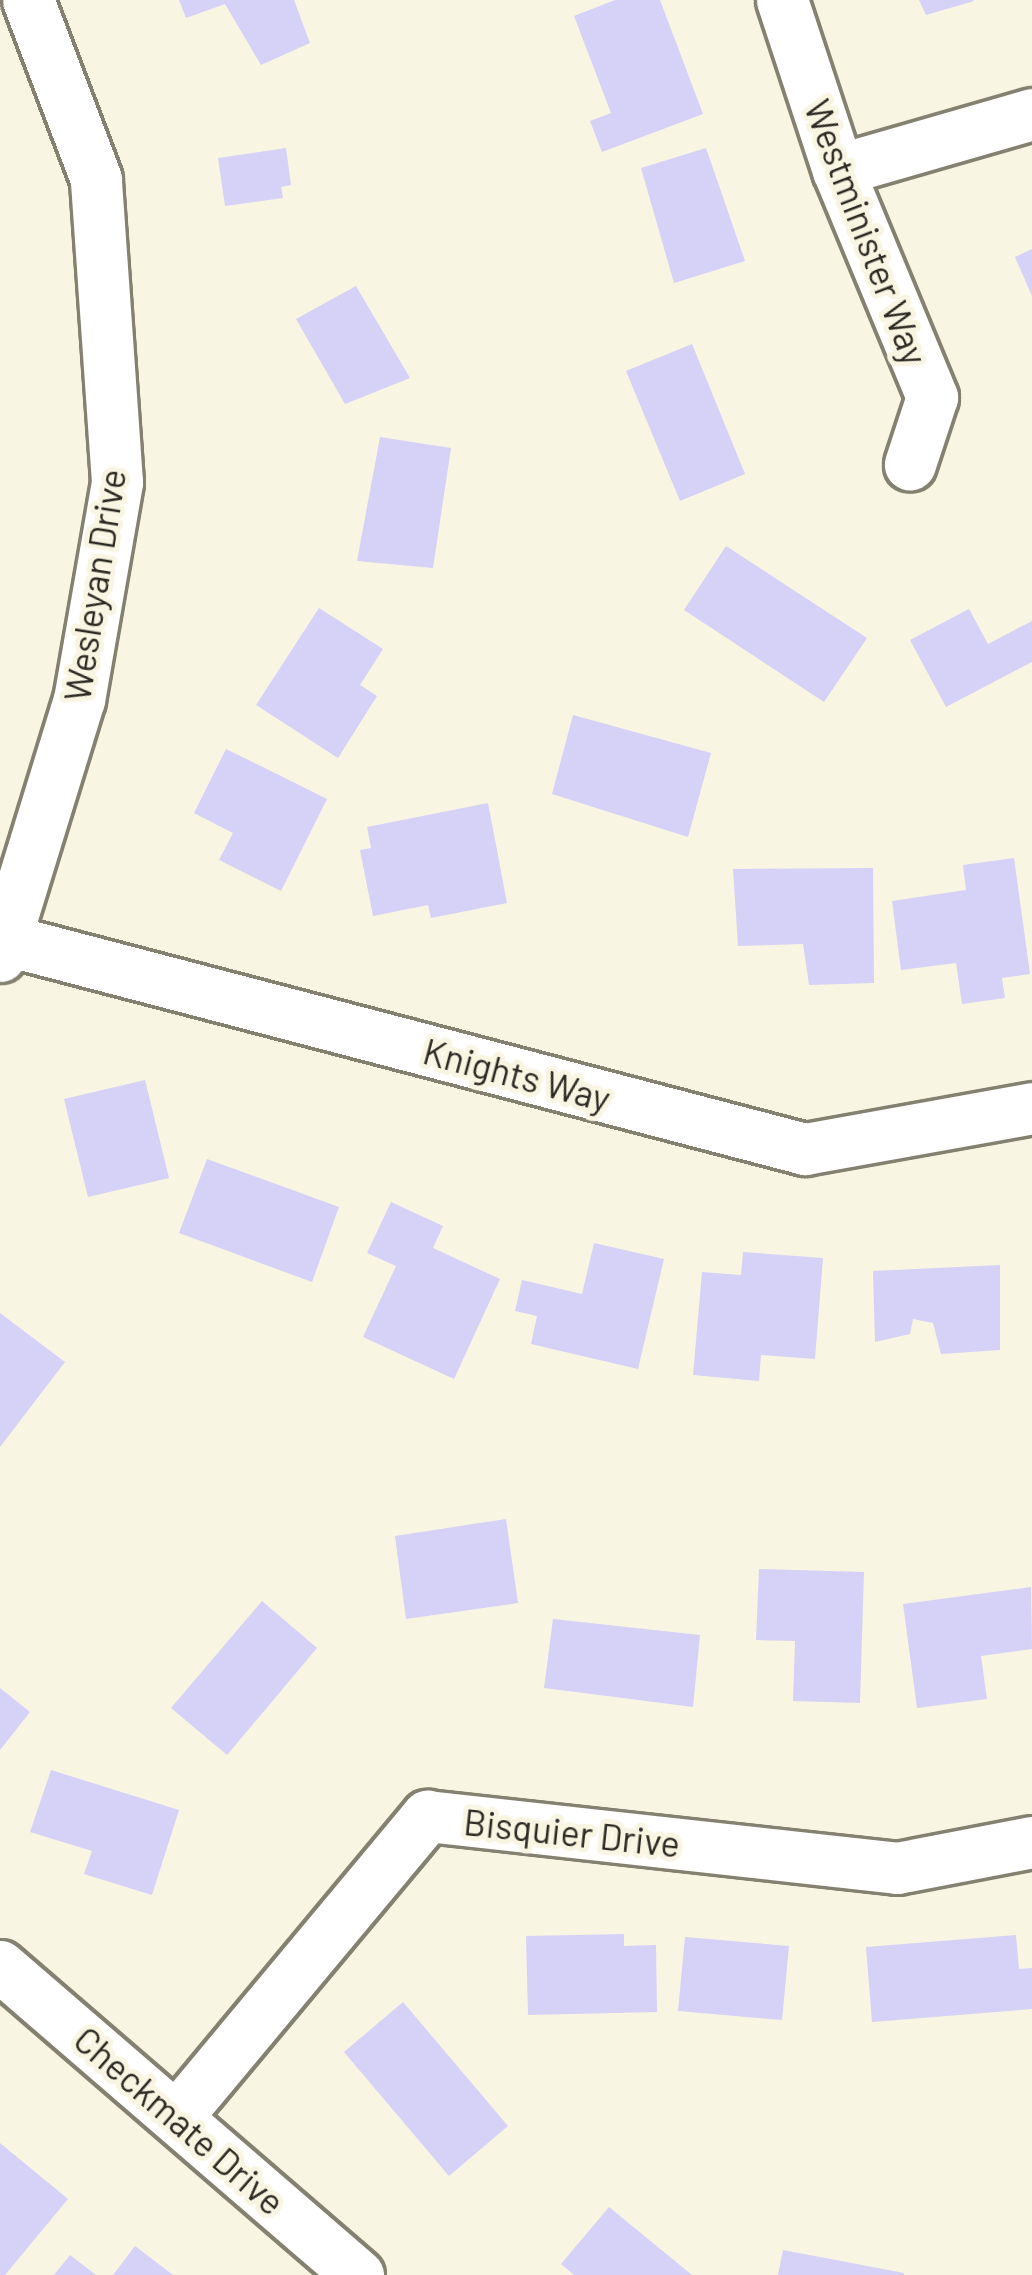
<!DOCTYPE html>
<style>
body{margin:0}
#map{position:relative;width:1032px;height:2275px;overflow:hidden;background:#f9f5e3;font-family:Barlow,sans-serif}
div>[style]{position:absolute}
.building>*{inset:0;background:#d5d1f7}
.roads{filter:drop-shadow(3px 0 #848171) drop-shadow(-3px 0 #848171) drop-shadow(0 3px #848171) drop-shadow(0 -3px #848171)}
.minor>*{height:51px;margin:-25.5px;padding:0 25.5px;transform-origin:25.5px;border-radius:25.5px;background:#fff}
span{translate:-50% -50%;white-space:nowrap;text-align:center;line-height:1.15;-webkit-text-stroke:10px #f9f5e3;paint-order:stroke}
.street-label{font-size:36px;color:#2b2a23}
</style>
<div id="map">
<div class="building">
<div style="clip-path:polygon(179px 0,294px 0,310px 43px,261px 65px,225px 4px,186px 18px)"></div>
<div style="clip-path:polygon(615px 0,660px 0,703px 114px,602px 152px,590px 121px,611px 113px,574px 16px)"></div>
<div style="clip-path:polygon(919px 0,973px 0,974px 1px,926px 15px)"></div>
<div style="clip-path:polygon(286px 148px,291px 185px,281px 187px,283px 198px,225px 206px,218px 158px)"></div>
<div style="clip-path:polygon(706px 148px,745px 261px,674px 283px,641px 168px)"></div>
<div style="clip-path:polygon(1032px 249px,1032px 296px,1015px 257px)"></div>
<div style="clip-path:polygon(356px 286px,410px 378px,345px 404px,296px 319px)"></div>
<div style="clip-path:polygon(692px 344px,745px 474px,680px 501px,626px 371px)"></div>
<div style="clip-path:polygon(380px 437px,451px 448px,433px 568px,357px 561px)"></div>
<div style="clip-path:polygon(726px 546px,867px 638px,824px 702px,684px 610px)"></div>
<div style="clip-path:polygon(319px 608px,383px 649px,360px 685px,377px 696px,338px 758px,256px 705px)"></div>
<div style="clip-path:polygon(969px 609px,988px 644px,1032px 621px,1032px 662px,946px 707px,910px 640px)"></div>
<div style="clip-path:polygon(573px 715px,711px 753px,688px 837px,552px 794px)"></div>
<div style="clip-path:polygon(226px 749px,327px 799px,281px 891px,219px 860px,233px 833px,194px 813px)"></div>
<div style="clip-path:polygon(488px 803px,507px 903px,431px 918px,428px 905px,373px 916px,360px 850px,371px 848px,367px 827px)"></div>
<div style="clip-path:polygon(1014px 858px,1030px 974px,1002px 978px,1005px 998px,962px 1004px,956px 963px,901px 970px,892px 901px,966px 890px,963px 865px)"></div>
<div style="clip-path:polygon(873px 868px,874px 983px,809px 985px,803px 944px,738px 946px,733px 869px)"></div>
<div style="clip-path:polygon(145px 1080px,169px 1178px,88px 1197px,64px 1099px)"></div>
<div style="clip-path:polygon(207px 1159px,339px 1207px,312px 1282px,179px 1233px)"></div>
<div style="clip-path:polygon(391px 1202px,443px 1226px,433px 1248px,500px 1279px,454px 1379px,363px 1337px,396px 1266px,367px 1253px)"></div>
<div style="clip-path:polygon(594px 1243px,664px 1259px,638px 1369px,531px 1344px,537px 1316px,515px 1311px,522px 1280px,582px 1294px)"></div>
<div style="clip-path:polygon(743px 1252px,823px 1258px,815px 1359px,761px 1355px,759px 1381px,693px 1375px,702px 1272px,741px 1275px)"></div>
<div style="clip-path:polygon(1000px 1265px,1000px 1350px,941px 1354px,933px 1323px,913px 1319px,910px 1334px,875px 1342px,873px 1271px)"></div>
<div style="clip-path:polygon(0 1313px,65px 1362px,0 1447px)"></div>
<div style="clip-path:polygon(506px 1519px,518px 1603px,406px 1619px,395px 1536px)"></div>
<div style="clip-path:polygon(759px 1569px,864px 1572px,860px 1703px,793px 1701px,795px 1641px,756px 1640px)"></div>
<div style="clip-path:polygon(1031px 1587px,1032px 1649px,981px 1656px,987px 1699px,917px 1708px,903px 1604px)"></div>
<div style="clip-path:polygon(262px 1601px,317px 1648px,227px 1755px,171px 1708px)"></div>
<div style="clip-path:polygon(553px 1619px,700px 1635px,693px 1707px,544px 1688px)"></div>
<div style="clip-path:polygon(0 1688px,30px 1712px,0 1750px)"></div>
<div style="clip-path:polygon(51px 1770px,179px 1810px,152px 1895px,84px 1874px,92px 1851px,30px 1832px)"></div>
<div style="clip-path:polygon(624px 1934px,624px 1946px,656px 1945px,657px 2012px,528px 2015px,526px 1936px)"></div>
<div style="clip-path:polygon(1016px 1935px,1019px 1969px,1032px 1968px,1032px 2009px,872px 2022px,866px 1947px)"></div>
<div style="clip-path:polygon(685px 1937px,789px 1946px,782px 2020px,678px 2011px)"></div>
<div style="clip-path:polygon(403px 2002px,508px 2126px,449px 2176px,344px 2052px)"></div>
<div style="clip-path:polygon(0 2143px,68px 2199px,5px 2275px,0 2275px)"></div>
<div style="clip-path:polygon(609px 2207px,692px 2275px,574px 2275px,561px 2264px)"></div>
<div style="clip-path:polygon(135px 2246px,173px 2275px,113px 2275px)"></div>
<div style="clip-path:polygon(783px 2250px,904px 2273px,904px 2275px,778px 2275px)"></div>
<div style="clip-path:polygon(70px 2255px,96px 2275px,54px 2275px)"></div>
</div>
<div class="roads">
<div class="minor">
<div style="left:782px;top:0;width:179px;rotate:71.8deg"></div>
<div style="left:838px;top:170px;width:246px;rotate:67.5deg"></div>
<div style="left:932px;top:397px;width:71px;rotate:108.2deg"></div>
<div style="left:838px;top:170px;width:202px;rotate:-16.1deg"></div>
<div style="left:7px;top:940px;width:825px;rotate:14.68deg"></div>
<div style="left:805px;top:1149px;width:231px;rotate:-10.2deg"></div>
<div style="left:0;top:956px;width:268px;rotate:-72.9deg"></div>
<div style="left:79px;top:700px;width:221px;rotate:-80.1deg"></div>
<div style="left:117px;top:482px;width:304px;rotate:-94deg"></div>
<div style="left:96px;top:179px;width:191px;rotate:-110.8deg"></div>
<div style="left:0;top:1966px;width:473px;rotate:40.8deg"></div>
<div style="left:177px;top:2116px;width:391px;rotate:-50.2deg"></div>
<div style="left:427px;top:1816px;width:473px;rotate:6.3deg"></div>
<div style="left:897px;top:1868px;width:137px;rotate:-10.9deg"></div>
</div>
</div>
<div class="street-label">
<span style="left:867px;top:232px;rotate:69deg">Westminister Way</span>
<span style="left:94px;top:585px;rotate:-81deg">Wesleyan Drive</span>
<span style="left:517px;top:1074px;rotate:15deg">Knights Way</span>
<span style="left:572px;top:1832px;rotate:6deg">Bisquier Drive</span>
<span style="left:180px;top:2120px;rotate:41deg">Checkmate Drive</span>
</div>
</div>
